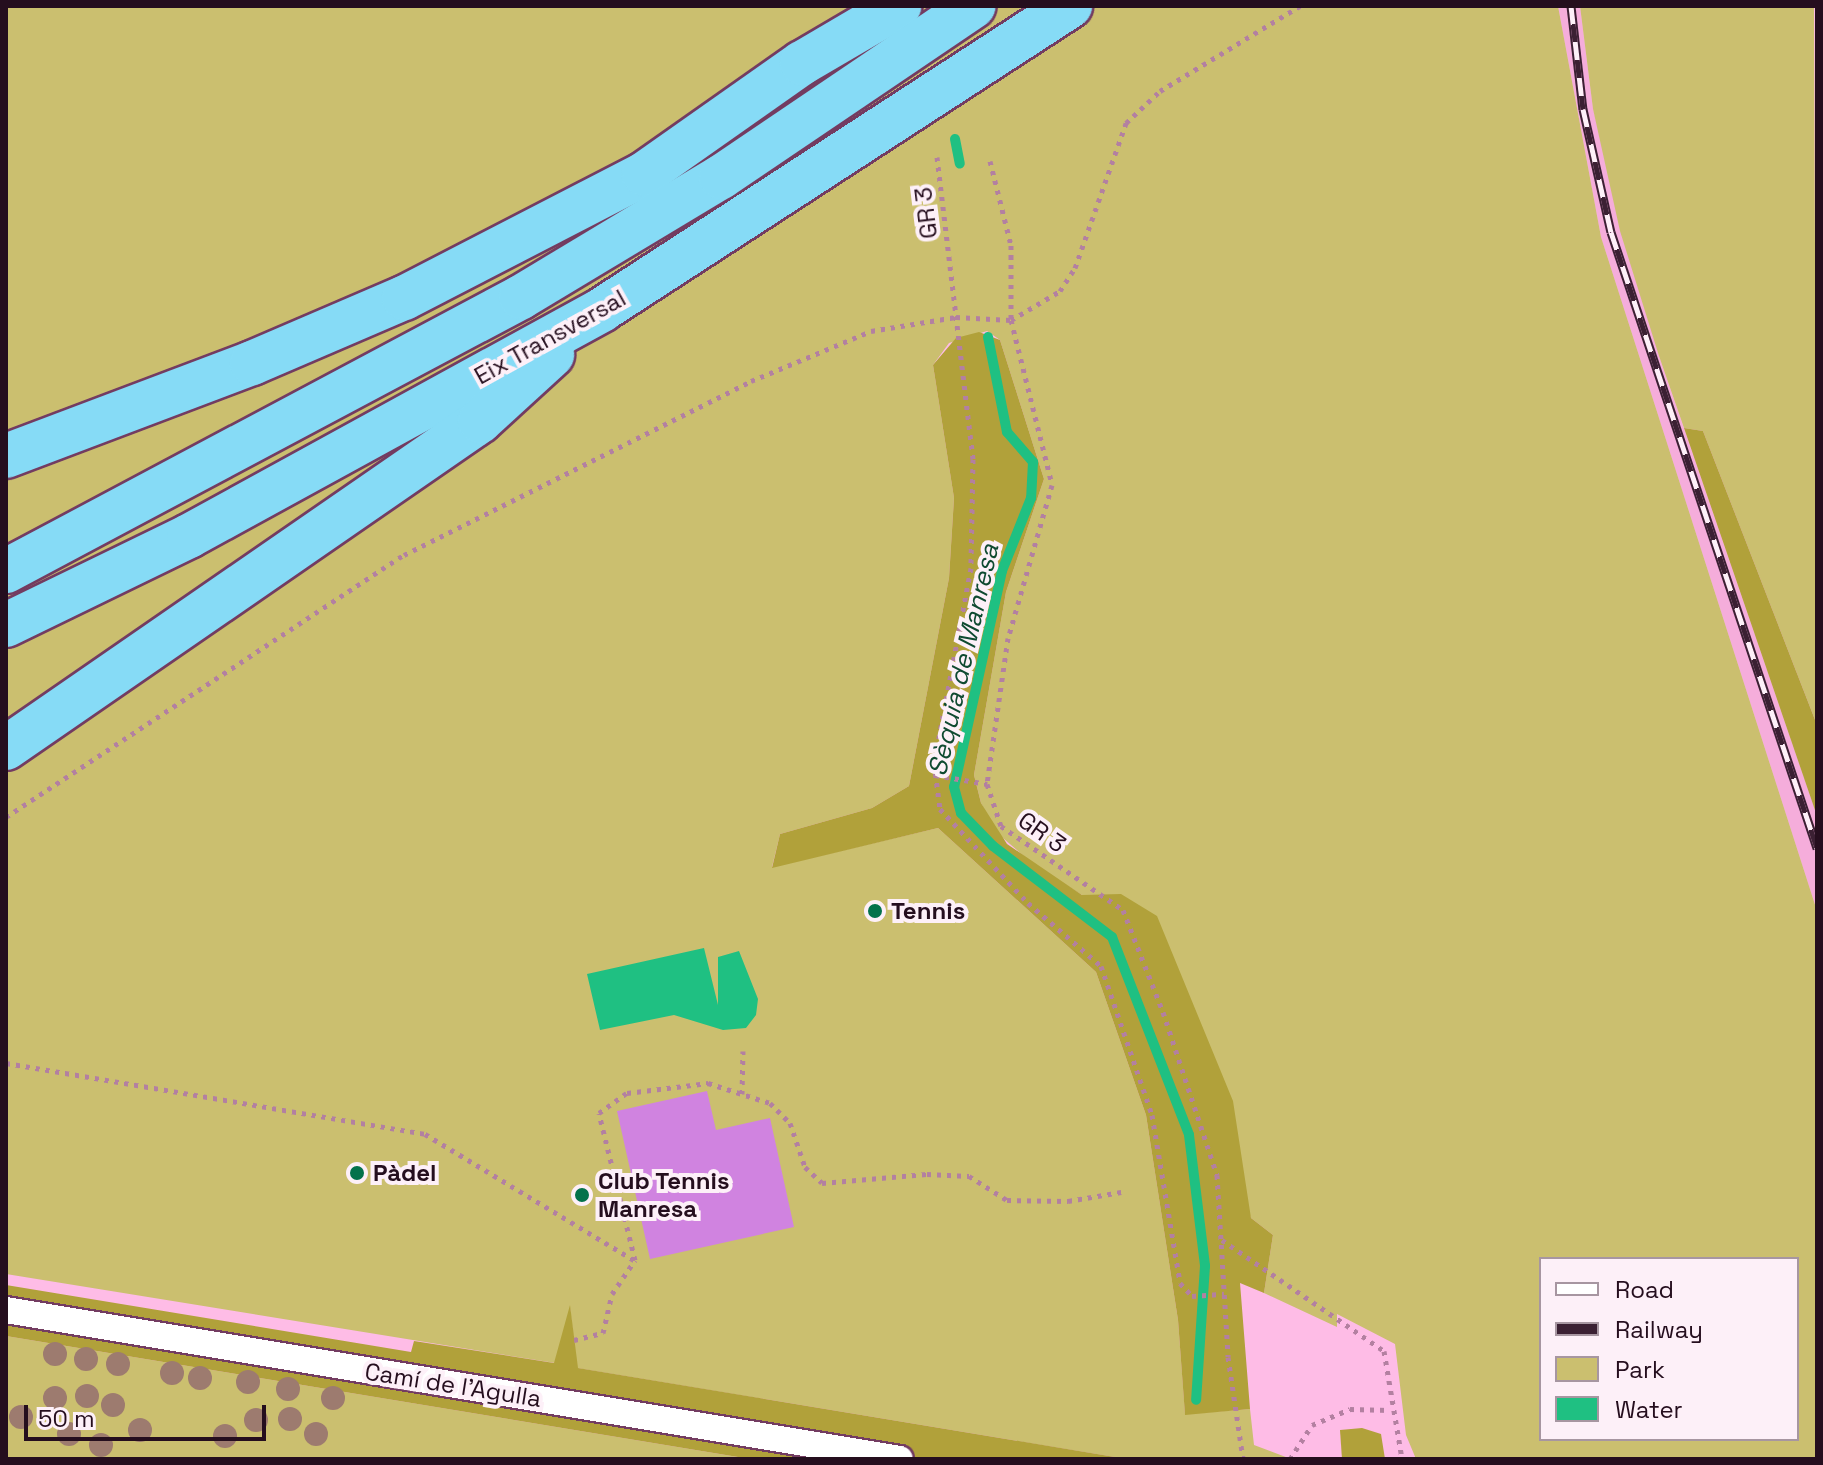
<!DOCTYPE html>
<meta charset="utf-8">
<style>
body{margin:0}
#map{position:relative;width:1823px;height:1465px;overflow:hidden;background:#febce6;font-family:"Space Grotesk",sans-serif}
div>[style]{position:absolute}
.built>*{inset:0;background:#f5addb}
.green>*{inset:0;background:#cbbf6f}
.forest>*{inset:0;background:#b1a13a}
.water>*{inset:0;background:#1fc082}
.stream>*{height:10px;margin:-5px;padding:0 5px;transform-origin:5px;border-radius:5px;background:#1fc082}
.building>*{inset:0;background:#d083e0}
.path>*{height:5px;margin-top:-2.5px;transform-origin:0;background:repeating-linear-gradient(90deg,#b380a1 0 4px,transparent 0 10px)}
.roads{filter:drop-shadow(2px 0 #733c61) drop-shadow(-2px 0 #733c61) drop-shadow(0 2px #733c61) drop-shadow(0 -2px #733c61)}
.minor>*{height:26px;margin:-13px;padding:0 13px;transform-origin:13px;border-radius:13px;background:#fff}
.motorway>*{height:44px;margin:-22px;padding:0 22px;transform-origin:22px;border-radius:22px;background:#86dbf6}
.rail>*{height:9px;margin-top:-4.5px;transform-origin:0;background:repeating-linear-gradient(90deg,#fdf0f8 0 18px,#3b2033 0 36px);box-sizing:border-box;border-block:2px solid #3b2033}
.trees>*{width:24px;height:24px;margin:-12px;border-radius:50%;background:#9d7b6f}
.dots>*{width:22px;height:22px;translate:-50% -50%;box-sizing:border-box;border:4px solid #fdf0f8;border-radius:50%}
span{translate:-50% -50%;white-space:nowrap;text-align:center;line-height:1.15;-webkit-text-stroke:8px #fdf0f8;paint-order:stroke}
.street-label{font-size:24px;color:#250e1e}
.poi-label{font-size:24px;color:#250e1e;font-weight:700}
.left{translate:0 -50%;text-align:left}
.water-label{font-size:26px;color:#0f4a31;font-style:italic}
.frame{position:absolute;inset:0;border:8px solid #250e1e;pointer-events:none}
.legend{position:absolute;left:1539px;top:1257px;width:260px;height:184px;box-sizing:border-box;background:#fdf0f8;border:2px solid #a796a1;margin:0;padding:10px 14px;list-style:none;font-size:24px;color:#250e1e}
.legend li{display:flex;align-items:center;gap:16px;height:40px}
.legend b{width:40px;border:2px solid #a796a1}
.scale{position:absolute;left:24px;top:1405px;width:242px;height:36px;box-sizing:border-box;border:4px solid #250e1e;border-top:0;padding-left:10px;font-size:24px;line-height:28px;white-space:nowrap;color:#250e1e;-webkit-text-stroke:6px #fdf0f8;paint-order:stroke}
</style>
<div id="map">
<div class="built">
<div style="clip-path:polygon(1558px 6px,1580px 6px,1593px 109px,1659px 356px,1817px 816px,1817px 911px,1601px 237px)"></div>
</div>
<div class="green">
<div style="clip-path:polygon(evenodd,6px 6px,1558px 6px,1601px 237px,1817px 911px,1817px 1459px,1416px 1459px,1406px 1435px,1395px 1344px,1337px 1314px,1337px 1327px,1264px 1293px,1273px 1235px,1251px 1218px,1121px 895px,1082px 895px,1033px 864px,996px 832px,981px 803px,974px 775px,1006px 592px,1044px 479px,1000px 340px,987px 331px,949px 343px,933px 365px,954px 498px,949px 578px,909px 786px,872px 808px,780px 834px,772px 867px,938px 828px,1096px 972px,1146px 1115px,1178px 1320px,1185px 1414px,1250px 1409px,1254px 1445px,1291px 1459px,1127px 1459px,577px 1368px,570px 1308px,555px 1363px,6px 1274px,6px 6px,1541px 1259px,1797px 1259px,1797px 1439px,1541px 1439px,1541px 1259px)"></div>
<div style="clip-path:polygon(1580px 6px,1814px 6px,1817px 725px,1703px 431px,1684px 428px,1659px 356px,1620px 231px,1593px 109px)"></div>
<div style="clip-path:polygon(6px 1336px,750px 1459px,6px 1459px)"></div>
</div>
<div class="forest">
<div style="clip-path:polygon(979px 332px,1000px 340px,1044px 479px,1006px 592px,974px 775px,981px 803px,1007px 844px,1082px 895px,1121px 894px,1157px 916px,1233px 1101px,1251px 1218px,1273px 1235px,1264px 1293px,1240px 1283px,1250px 1409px,1185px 1415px,1178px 1320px,1146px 1115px,1096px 972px,938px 828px,772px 868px,780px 834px,872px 808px,909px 786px,949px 578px,954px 498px,933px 365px,956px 338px)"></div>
<div style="clip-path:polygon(1684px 428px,1703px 431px,1817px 725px,1817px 816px)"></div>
<div style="clip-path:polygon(6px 1285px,411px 1352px,414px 1341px,554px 1363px,570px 1305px,578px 1368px,1127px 1459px,750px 1459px,6px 1336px)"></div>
<div style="clip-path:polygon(1362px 1428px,1381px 1434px,1385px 1459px,1342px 1459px,1340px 1430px)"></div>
</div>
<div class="water">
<div style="clip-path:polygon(704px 948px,718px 1005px,718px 957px,739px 951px,758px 999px,756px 1015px,746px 1028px,723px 1030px,674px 1015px,600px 1030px,587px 974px)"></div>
</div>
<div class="stream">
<div style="left:955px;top:139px;width:25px;rotate:79deg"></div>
<div style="left:988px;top:337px;width:97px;rotate:78.7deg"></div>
<div style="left:1007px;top:432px;width:40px;rotate:49deg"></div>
<div style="left:1033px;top:462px;width:36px;rotate:93deg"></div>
<div style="left:1031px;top:498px;width:79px;rotate:111.7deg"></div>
<div style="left:1002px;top:571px;width:221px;rotate:102.5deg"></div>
<div style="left:954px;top:787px;width:27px;rotate:75deg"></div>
<div style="left:961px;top:813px;width:46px;rotate:45.9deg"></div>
<div style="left:993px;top:846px;width:150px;rotate:37.4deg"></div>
<div style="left:1112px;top:937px;width:212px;rotate:68.7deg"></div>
<div style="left:1189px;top:1135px;width:132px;rotate:83deg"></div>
<div style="left:1205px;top:1266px;width:134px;rotate:93.8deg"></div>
</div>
<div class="building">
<div style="clip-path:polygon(707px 1091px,716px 1130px,770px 1118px,794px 1227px,650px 1259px,617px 1111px)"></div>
</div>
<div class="path">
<div style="left:937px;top:157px;width:304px;rotate:83.2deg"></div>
<div style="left:973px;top:459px;width:109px;rotate:91.1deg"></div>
<div style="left:971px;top:568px;width:198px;rotate:100.7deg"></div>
<div style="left:934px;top:763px;width:46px;rotate:82.6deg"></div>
<div style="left:940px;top:809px;width:129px;rotate:46.9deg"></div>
<div style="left:1028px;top:903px;width:96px;rotate:40.8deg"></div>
<div style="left:1101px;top:966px;width:157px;rotate:71.1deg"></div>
<div style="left:1152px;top:1115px;width:170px;rotate:80.5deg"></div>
<div style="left:1180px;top:1283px;width:18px;rotate:47deg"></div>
<div style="left:1192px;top:1296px;width:32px;rotate:-4deg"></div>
<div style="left:990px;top:161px;width:87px;rotate:76deg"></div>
<div style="left:1011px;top:245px;width:74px;rotate:90deg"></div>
<div style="left:1011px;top:320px;width:57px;rotate:-30.6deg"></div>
<div style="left:1060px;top:291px;width:27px;rotate:-57deg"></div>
<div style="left:1075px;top:268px;width:154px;rotate:-70.6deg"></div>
<div style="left:1126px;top:123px;width:47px;rotate:-43.3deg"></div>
<div style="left:1160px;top:91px;width:164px;rotate:-31.3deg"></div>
<div style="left:935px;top:775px;width:53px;rotate:9.8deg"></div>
<div style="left:6px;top:817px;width:476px;rotate:-33.4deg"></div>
<div style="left:404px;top:555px;width:388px;rotate:-26.6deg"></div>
<div style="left:751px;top:381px;width:130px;rotate:-22.6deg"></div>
<div style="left:871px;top:331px;width:86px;rotate:-9.4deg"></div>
<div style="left:956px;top:317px;width:55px;rotate:3.1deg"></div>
<div style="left:1011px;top:320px;width:170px;rotate:76deg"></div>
<div style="left:1052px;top:485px;width:159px;rotate:106deg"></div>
<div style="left:1008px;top:638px;width:148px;rotate:98.2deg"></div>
<div style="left:987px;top:784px;width:44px;rotate:71.6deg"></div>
<div style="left:1001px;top:826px;width:148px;rotate:34.5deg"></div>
<div style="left:1123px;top:910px;width:110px;rotate:68.6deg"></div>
<div style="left:1163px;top:1012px;width:172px;rotate:71.7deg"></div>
<div style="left:1217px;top:1175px;width:182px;rotate:86.5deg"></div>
<div style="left:1228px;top:1357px;width:103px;rotate:81.6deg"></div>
<div style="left:6px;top:1063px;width:425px;rotate:9.6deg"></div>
<div style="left:425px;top:1134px;width:244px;rotate:31.1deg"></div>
<div style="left:742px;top:1094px;width:43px;rotate:-88.7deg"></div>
<div style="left:1222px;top:1240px;width:196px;rotate:34.4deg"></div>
<div style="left:1384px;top:1351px;width:109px;rotate:80.5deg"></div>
<div style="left:574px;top:1340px;width:30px;rotate:-14deg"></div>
<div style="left:603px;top:1333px;width:40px;rotate:-77deg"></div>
<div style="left:612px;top:1294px;width:41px;rotate:-55.9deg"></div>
<div style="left:635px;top:1260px;width:151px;rotate:-103.8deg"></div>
<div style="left:599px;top:1113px;width:34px;rotate:-36deg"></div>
<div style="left:627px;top:1093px;width:82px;rotate:-7deg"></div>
<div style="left:708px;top:1083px;width:65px;rotate:17.9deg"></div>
<div style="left:770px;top:1103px;width:28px;rotate:45deg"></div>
<div style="left:790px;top:1123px;width:46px;rotate:71.2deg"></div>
<div style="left:805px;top:1167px;width:23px;rotate:43deg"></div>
<div style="left:822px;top:1183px;width:105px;rotate:-4.9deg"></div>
<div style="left:927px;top:1174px;width:42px;rotate:2.7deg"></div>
<div style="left:969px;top:1176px;width:45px;rotate:32.3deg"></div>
<div style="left:1007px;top:1200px;width:61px;rotate:0.9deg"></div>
<div style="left:1068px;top:1201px;width:54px;rotate:-9.6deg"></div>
<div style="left:1290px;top:1459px;width:40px;rotate:-57.1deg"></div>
<div style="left:1312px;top:1425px;width:41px;rotate:-22.8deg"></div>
<div style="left:1350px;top:1409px;width:40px;rotate:1.4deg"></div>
</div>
<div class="roads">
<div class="minor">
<div style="left:6px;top:1310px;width:906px;rotate:9.46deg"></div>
</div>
<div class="motorway">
<div style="left:6px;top:456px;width:263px;rotate:-20.7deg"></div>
<div style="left:252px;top:363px;width:165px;rotate:-23.2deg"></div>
<div style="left:404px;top:298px;width:270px;rotate:-27.3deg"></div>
<div style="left:644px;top:174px;width:193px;rotate:-35.1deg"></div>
<div style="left:802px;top:63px;width:113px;rotate:-30.4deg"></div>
<div style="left:6px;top:571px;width:583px;rotate:-28.01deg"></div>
<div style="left:521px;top:297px;width:233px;rotate:-31deg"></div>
<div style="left:721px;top:177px;width:305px;rotate:-34.1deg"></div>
<div style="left:6px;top:625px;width:203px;rotate:-25.9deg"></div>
<div style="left:189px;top:536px;width:472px;rotate:-28.7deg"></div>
<div style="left:603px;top:309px;width:557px;rotate:-32.98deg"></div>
<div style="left:6px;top:748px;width:576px;rotate:-34.6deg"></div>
<div style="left:480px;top:421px;width:98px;rotate:-42.5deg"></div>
</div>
</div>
<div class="rail">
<div style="left:1571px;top:6px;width:104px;rotate:83.4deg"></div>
<div style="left:1583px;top:109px;width:126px;rotate:77.2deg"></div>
<div style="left:1611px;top:232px;width:650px;rotate:71.51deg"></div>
</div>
<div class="trees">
<div style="left:55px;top:1354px"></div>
<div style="left:86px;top:1359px"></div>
<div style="left:118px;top:1364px"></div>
<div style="left:172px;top:1373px"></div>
<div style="left:200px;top:1378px"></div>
<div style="left:248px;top:1382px"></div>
<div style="left:288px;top:1389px"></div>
<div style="left:87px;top:1396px"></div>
<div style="left:55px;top:1398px"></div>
<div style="left:333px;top:1398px"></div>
<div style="left:113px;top:1405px"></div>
<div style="left:21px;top:1417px"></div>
<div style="left:290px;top:1419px"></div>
<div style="left:256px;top:1420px"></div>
<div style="left:140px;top:1430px"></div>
<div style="left:69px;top:1434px"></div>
<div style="left:316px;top:1434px"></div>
<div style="left:225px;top:1436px"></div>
<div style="left:101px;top:1445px"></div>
</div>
<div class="dots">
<div style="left:875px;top:911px;background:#04724b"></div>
<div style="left:357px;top:1173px;background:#04724b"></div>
<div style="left:582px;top:1195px;background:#04724b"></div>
</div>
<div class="street-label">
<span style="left:926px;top:213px;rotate:-97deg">GR 3</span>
<span style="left:550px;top:337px;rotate:-29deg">Eix Transversal</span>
<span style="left:1042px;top:832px;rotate:35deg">GR 3</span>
<span style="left:453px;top:1385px;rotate:9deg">Camí de l'Agulla</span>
</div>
<div class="poi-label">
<span class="left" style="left:891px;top:911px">Tennis</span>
<span class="left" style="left:373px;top:1173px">Pàdel</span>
<span class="left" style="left:598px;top:1195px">Club Tennis<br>Manresa</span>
</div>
<div class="water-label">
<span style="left:964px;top:660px;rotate:-77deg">Sèquia de Manresa</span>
</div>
<div class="frame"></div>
<ul class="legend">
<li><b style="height:10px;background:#fff"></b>Road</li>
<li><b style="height:10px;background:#3b2033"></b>Railway</li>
<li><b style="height:22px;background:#cbbf6f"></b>Park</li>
<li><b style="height:22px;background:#1fc082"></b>Water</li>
</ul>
<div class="scale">50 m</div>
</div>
